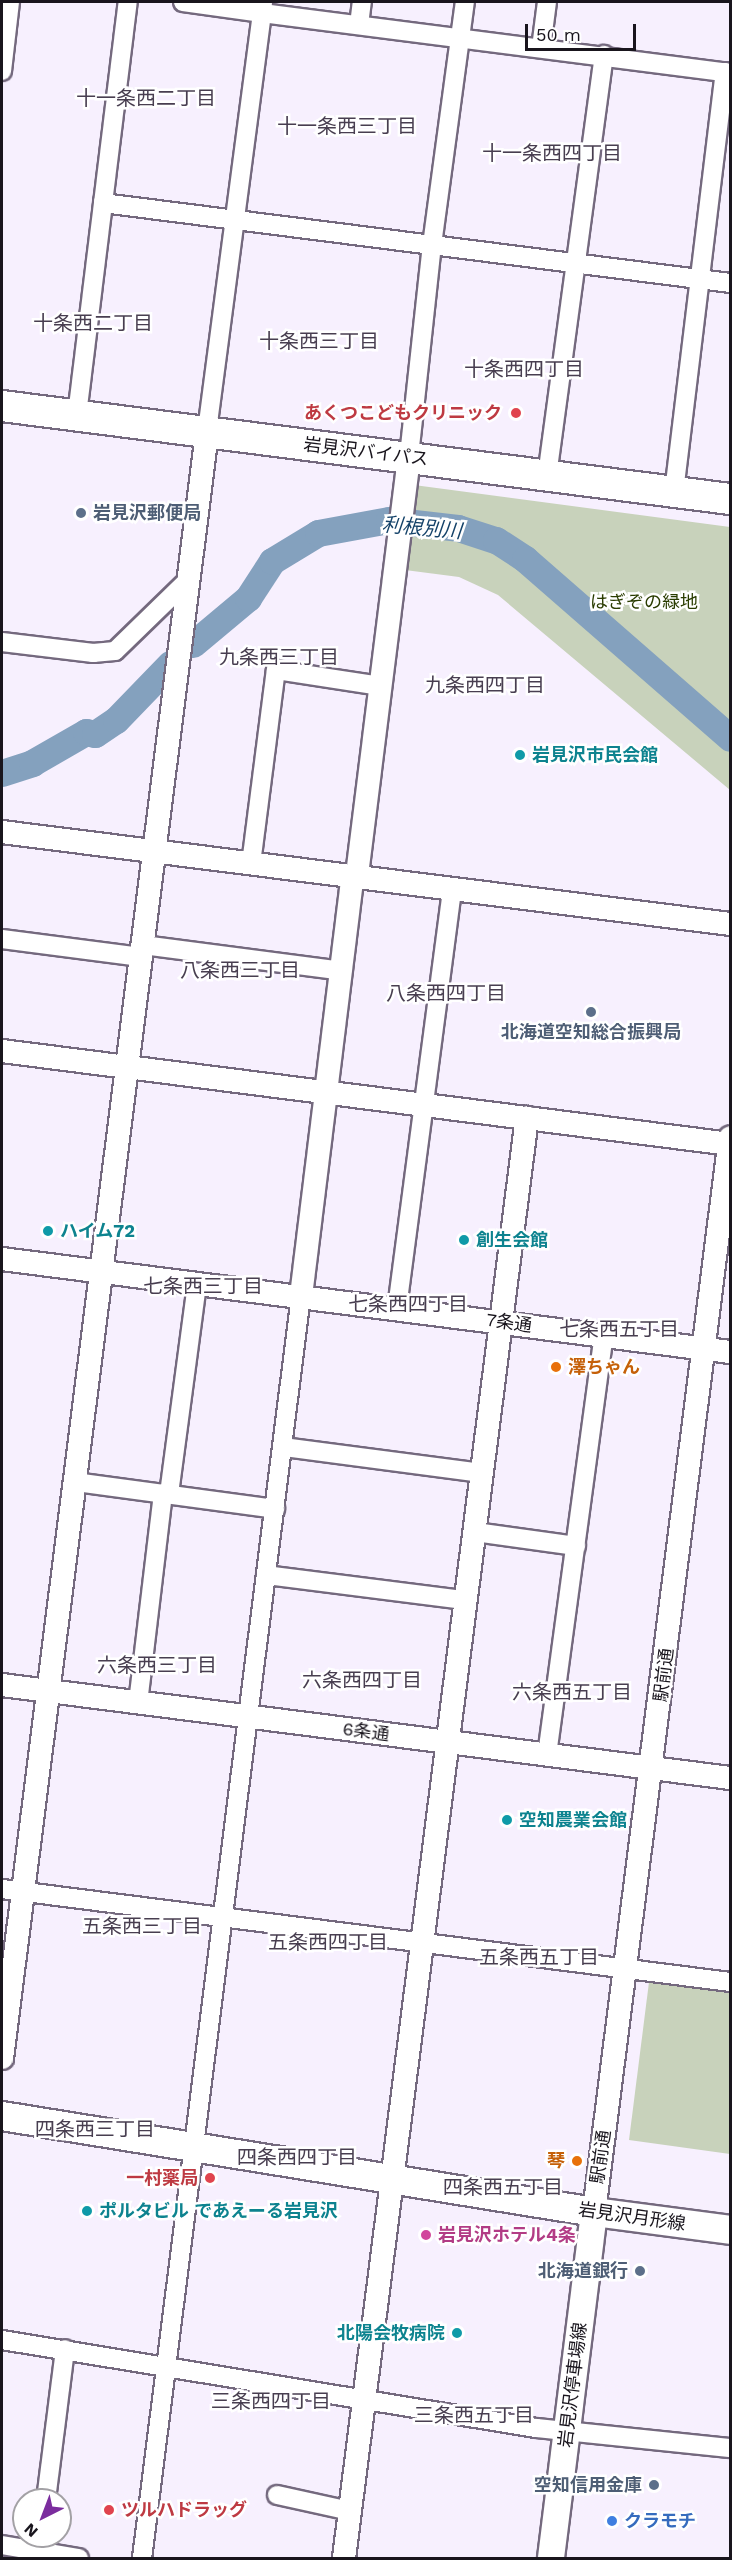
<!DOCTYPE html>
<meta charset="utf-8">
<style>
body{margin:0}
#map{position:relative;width:732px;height:2560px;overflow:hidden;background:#f7f0fe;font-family:"Work Sans","Noto Sans JP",sans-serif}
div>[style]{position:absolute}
.green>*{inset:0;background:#c8d2bb}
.river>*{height:27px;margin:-13.5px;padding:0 13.5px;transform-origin:13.5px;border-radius:13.5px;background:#84a1be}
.roads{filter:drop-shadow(2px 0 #74697e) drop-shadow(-2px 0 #74697e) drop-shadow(0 2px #74697e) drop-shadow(0 -2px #74697e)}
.minor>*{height:18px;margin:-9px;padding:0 9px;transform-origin:9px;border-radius:9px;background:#fff}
.tertiary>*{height:22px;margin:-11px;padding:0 11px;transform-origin:11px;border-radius:11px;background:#fff}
.secondary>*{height:26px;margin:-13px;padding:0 13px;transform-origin:13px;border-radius:13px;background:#fff}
.primary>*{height:28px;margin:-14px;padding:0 14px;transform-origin:14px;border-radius:14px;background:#fff}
.trunk>*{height:30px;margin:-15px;padding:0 15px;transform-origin:15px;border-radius:15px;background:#fff}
.dots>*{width:16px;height:16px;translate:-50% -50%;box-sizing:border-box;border:3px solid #fff;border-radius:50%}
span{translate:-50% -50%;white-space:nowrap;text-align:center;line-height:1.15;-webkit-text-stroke:5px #fff;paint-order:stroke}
.health-label{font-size:18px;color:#be3a42;font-weight:700}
.right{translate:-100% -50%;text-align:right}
.left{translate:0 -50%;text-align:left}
.street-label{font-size:18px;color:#19151d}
.service-label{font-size:18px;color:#4e5e75;font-weight:700}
.park-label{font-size:18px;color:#2a3c01}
.culture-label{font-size:18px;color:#0d838f;font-weight:700}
.food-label{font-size:18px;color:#c56008;font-weight:700}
.hotel-label{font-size:18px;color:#b23c85;font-weight:700}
.shop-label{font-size:18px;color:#366cbe;font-weight:700}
.neighbourhood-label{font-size:20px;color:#483e50}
.water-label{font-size:20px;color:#144269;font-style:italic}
.frame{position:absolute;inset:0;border:3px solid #19151d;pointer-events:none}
.north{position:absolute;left:12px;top:2488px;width:60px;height:60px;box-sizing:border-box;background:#fff;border:2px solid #a3a1a5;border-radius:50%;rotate:222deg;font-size:16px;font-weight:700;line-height:24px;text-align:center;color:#19151d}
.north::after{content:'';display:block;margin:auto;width:21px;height:27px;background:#7b2d9e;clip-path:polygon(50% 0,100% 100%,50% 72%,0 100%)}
.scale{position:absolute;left:525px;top:24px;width:111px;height:27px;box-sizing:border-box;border:3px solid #19151d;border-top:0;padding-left:8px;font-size:18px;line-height:21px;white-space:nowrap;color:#19151d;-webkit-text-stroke:4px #fff;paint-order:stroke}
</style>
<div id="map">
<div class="green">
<div style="clip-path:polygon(414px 485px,730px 527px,730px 790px,498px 595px,459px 577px,405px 570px)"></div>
<div style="clip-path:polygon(649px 1982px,730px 1993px,730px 2154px,629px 2140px)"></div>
</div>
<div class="river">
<div style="left:193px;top:644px;width:72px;rotate:-39.9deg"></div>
<div style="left:248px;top:598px;width:44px;rotate:-57deg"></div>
<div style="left:272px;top:561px;width:54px;rotate:-31.3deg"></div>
<div style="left:318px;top:533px;width:72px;rotate:-10.4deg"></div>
<div style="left:389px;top:520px;width:69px;rotate:6.6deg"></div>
<div style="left:458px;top:528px;width:40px;rotate:18deg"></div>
<div style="left:496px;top:540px;width:35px;rotate:33deg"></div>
<div style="left:525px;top:559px;width:272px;rotate:41.1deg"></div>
<div style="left:2px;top:773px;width:32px;rotate:-18deg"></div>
<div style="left:32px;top:763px;width:62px;rotate:-29.9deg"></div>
<div style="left:86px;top:732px;width:9px;rotate:13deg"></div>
<div style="left:95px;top:734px;width:25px;rotate:-34deg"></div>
<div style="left:116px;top:720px;width:78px;rotate:-46deg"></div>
</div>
<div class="roads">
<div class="minor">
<div style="left:183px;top:2px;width:80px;rotate:7.9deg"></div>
<div style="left:262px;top:13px;width:423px;rotate:97.5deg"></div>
<div style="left:263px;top:2px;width:11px;rotate:95deg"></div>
<div style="left:262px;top:13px;width:467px;rotate:7.3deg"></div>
<div style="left:359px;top:25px;width:23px;rotate:-83deg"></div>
<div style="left:541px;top:48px;width:46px;rotate:-82.6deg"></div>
<div style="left:2px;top:71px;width:69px;rotate:-83.4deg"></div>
<div style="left:103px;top:203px;width:632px;rotate:7.27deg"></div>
<div style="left:77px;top:415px;width:416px;rotate:-83deg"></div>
<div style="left:409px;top:456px;width:212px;rotate:-83.8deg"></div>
<div style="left:432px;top:245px;width:245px;rotate:-82.3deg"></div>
<div style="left:547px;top:476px;width:425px;rotate:-82.3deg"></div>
<div style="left:674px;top:492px;width:423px;rotate:-83.1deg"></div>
<div style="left:725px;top:72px;width:5px;rotate:11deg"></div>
<div style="left:2px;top:642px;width:92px;rotate:6.9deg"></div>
<div style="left:93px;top:653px;width:22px;rotate:-5deg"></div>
<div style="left:115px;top:651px;width:99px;rotate:-44.2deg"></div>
<div style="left:251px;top:864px;width:196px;rotate:-82.7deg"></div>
<div style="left:276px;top:670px;width:105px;rotate:8.7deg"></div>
<div style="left:2px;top:939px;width:140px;rotate:7.4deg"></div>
<div style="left:143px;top:945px;width:201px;rotate:7.4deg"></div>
<div style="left:397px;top:1308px;width:424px;rotate:-82.5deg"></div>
<div style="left:284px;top:1447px;width:200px;rotate:7.5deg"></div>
<div style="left:76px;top:1482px;width:201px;rotate:7.7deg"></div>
<div style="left:169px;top:1494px;width:213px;rotate:-82.4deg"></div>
<div style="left:475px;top:1532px;width:102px;rotate:7.9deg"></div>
<div style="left:266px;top:1575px;width:201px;rotate:7.2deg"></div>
<div style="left:138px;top:1703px;width:211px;rotate:-83.2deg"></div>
<div style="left:547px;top:1755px;width:423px;rotate:-82.3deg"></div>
<div style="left:2px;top:1889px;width:734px;rotate:7.28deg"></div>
<div style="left:2px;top:2340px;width:541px;rotate:9.36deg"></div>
<div style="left:536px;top:2428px;width:195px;rotate:5.9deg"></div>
<div style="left:277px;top:2495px;width:75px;rotate:12.4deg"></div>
<div style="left:46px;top:2500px;width:152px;rotate:-82.8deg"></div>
<div style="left:2px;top:2545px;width:78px;rotate:9.6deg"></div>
<div style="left:142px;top:2558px;width:1272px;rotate:-82.82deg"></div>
</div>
<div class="tertiary">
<div style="left:2px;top:832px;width:734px;rotate:7.2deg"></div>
<div style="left:357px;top:875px;width:422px;rotate:-82.9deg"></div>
<div style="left:2px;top:1051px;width:734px;rotate:7.28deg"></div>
<div style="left:2px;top:1259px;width:734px;rotate:7.28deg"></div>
<div style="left:301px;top:1296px;width:424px;rotate:-83deg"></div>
<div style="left:2px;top:1685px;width:734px;rotate:7.28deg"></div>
<div style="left:2px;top:2058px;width:1639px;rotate:-82.81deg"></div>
<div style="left:594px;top:2212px;width:1083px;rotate:-82.78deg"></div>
<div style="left:344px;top:2558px;width:1452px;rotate:-82.76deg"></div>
</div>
<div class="secondary">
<div style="left:551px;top:2558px;width:349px;rotate:-82.9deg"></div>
</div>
<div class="primary">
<div style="left:2px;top:2116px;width:600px;rotate:9.21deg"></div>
<div style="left:594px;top:2212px;width:137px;rotate:7.5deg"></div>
</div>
<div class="trunk">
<div style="left:2px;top:406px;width:734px;rotate:7.28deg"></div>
</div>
</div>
<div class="dots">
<div style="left:516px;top:413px;background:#e0444e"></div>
<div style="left:81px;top:513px;background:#5c6f8a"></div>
<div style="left:520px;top:755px;background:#0f9aa8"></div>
<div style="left:591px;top:1012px;background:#5c6f8a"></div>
<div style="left:48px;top:1231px;background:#0f9aa8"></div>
<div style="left:464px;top:1240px;background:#0f9aa8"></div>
<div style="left:556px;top:1367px;background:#e8710a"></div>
<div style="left:507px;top:1820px;background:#0f9aa8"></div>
<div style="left:577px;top:2161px;background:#e8710a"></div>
<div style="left:210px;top:2178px;background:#e0444e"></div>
<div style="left:87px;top:2211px;background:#0f9aa8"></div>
<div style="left:426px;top:2235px;background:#d1479c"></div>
<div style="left:640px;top:2271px;background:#5c6f8a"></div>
<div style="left:457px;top:2333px;background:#0f9aa8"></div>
<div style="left:654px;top:2485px;background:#5c6f8a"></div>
<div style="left:109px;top:2510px;background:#e0444e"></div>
<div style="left:612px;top:2521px;background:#3f7fe0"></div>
</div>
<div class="health-label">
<span class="right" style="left:502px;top:413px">あくつこどもクリニック</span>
<span class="right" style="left:198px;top:2178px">一村薬局</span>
<span class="left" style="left:121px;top:2510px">ツルハドラッグ</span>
</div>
<div class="street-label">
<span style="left:366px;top:452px;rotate:7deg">岩見沢バイパス</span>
<span style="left:509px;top:1323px;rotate:8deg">7条通</span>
<span style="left:664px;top:1675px;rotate:-83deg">駅前通</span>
<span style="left:366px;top:1732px;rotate:7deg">6条通</span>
<span style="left:601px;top:2157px;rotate:-82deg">駅前通</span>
<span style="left:632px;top:2217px;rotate:8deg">岩見沢月形線</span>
<span style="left:573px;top:2385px;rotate:-83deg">岩見沢停車場線</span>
</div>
<div class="service-label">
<span class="left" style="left:93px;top:513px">岩見沢郵便局</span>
<span style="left:591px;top:1032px">北海道空知総合振興局</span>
<span class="right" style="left:628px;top:2271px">北海道銀行</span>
<span class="right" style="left:642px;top:2485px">空知信用金庫</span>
</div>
<div class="park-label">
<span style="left:644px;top:602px">はぎぞの緑地</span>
</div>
<div class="culture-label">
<span class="left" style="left:532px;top:755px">岩見沢市民会館</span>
<span class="left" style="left:60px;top:1231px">ハイム72</span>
<span class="left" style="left:476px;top:1240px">創生会館</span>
<span class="left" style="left:519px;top:1820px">空知農業会館</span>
<span class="left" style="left:99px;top:2211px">ポルタビル であえーる岩見沢</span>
<span class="right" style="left:445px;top:2333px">北陽会牧病院</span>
</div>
<div class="food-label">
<span class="left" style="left:568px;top:1367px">澤ちゃん</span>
<span class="right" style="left:565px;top:2161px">琴</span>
</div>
<div class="hotel-label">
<span class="left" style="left:438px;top:2235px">岩見沢ホテル4条</span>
</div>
<div class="shop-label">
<span class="left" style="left:624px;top:2521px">クラモチ</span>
</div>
<div class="neighbourhood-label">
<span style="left:146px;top:98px">十一条西二丁目</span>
<span style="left:347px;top:126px">十一条西三丁目</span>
<span style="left:552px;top:153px">十一条西四丁目</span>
<span style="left:93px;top:323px">十条西二丁目</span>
<span style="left:319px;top:341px">十条西三丁目</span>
<span style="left:524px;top:369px">十条西四丁目</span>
<span style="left:279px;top:657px">九条西三丁目</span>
<span style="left:485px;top:685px">九条西四丁目</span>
<span style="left:240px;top:970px">八条西三丁目</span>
<span style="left:446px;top:993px">八条西四丁目</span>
<span style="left:203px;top:1286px">七条西三丁目</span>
<span style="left:408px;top:1304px">七条西四丁目</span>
<span style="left:619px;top:1329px">七条西五丁目</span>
<span style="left:157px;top:1665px">六条西三丁目</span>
<span style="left:362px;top:1680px">六条西四丁目</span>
<span style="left:572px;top:1692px">六条西五丁目</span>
<span style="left:142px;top:1926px">五条西三丁目</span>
<span style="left:328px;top:1942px">五条西四丁目</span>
<span style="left:539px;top:1957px">五条西五丁目</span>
<span style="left:95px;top:2129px">四条西三丁目</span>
<span style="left:297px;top:2157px">四条西四丁目</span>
<span style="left:503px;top:2187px">四条西五丁目</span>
<span style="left:271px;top:2401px">三条西四丁目</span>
<span style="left:474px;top:2415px">三条西五丁目</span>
</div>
<div class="water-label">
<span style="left:422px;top:528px;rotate:5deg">利根別川</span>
</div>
<div class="frame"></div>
<div class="north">N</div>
<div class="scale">50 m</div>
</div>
